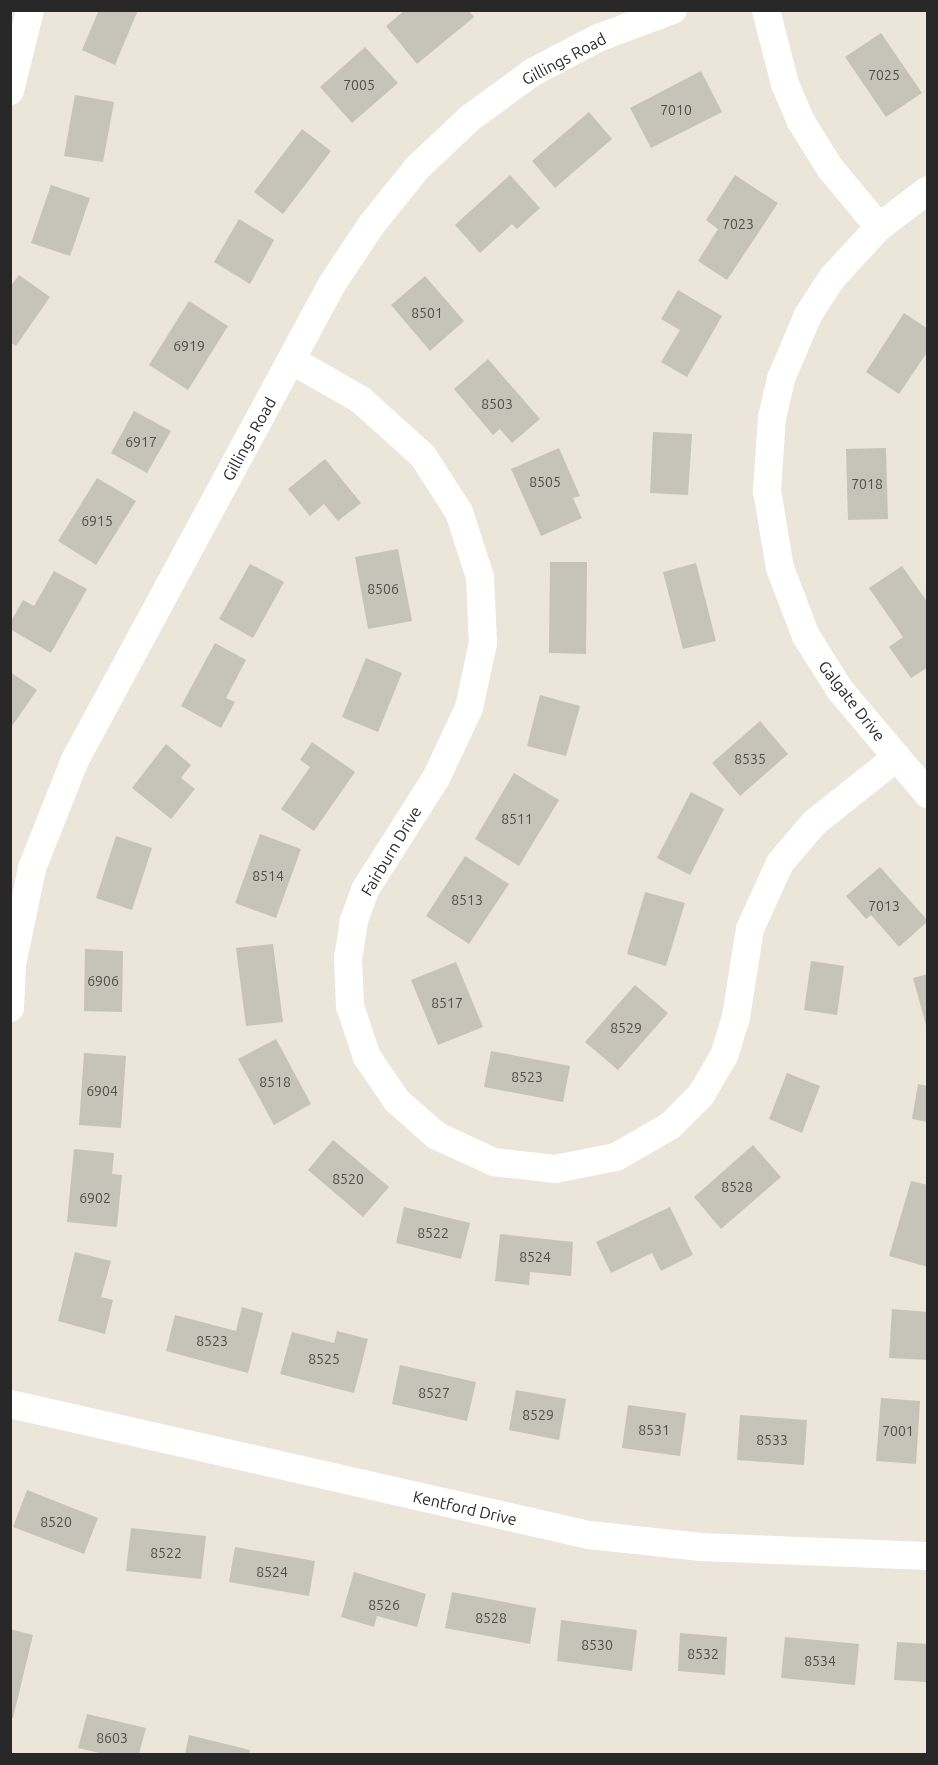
<!DOCTYPE html>
<style>
body{margin:0}
#map{position:relative;width:938px;height:1765px;overflow:hidden;background:#ebe6d9;font-family:Ubuntu,sans-serif}
div>[style]{position:absolute}
.building>*{inset:0;background:#c6c3b9}
.street>*{height:28px;margin:-14px;padding:0 14px;transform-origin:14px;border-radius:14px;background:#fff}
span{translate:-50% -50%;white-space:nowrap;text-align:center;line-height:1.15;-webkit-text-stroke:5px #fff;paint-order:stroke}
.number-label{font-size:14px;color:#504f4c}
.number-label span{-webkit-text-stroke-width:0}
.street-label{font-size:16px;color:#282828}
.frame{position:absolute;inset:0;border:12px solid #282828;pointer-events:none}
</style>
<div id="map">
<div class="building">
<div style="clip-path:polygon(99px 10px,138px 10px,115px 65px,82px 50px)"></div>
<div style="clip-path:polygon(405px 10px,468px 10px,474px 17px,417px 64px,386px 26px)"></div>
<div style="clip-path:polygon(881px 33px,922px 93px,886px 117px,845px 57px)"></div>
<div style="clip-path:polygon(365px 47px,398px 83px,352px 123px,320px 87px)"></div>
<div style="clip-path:polygon(701px 71px,722px 112px,651px 148px,630px 108px)"></div>
<div style="clip-path:polygon(75px 95px,114px 102px,103px 162px,64px 156px)"></div>
<div style="clip-path:polygon(589px 112px,612px 139px,555px 188px,532px 161px)"></div>
<div style="clip-path:polygon(302px 129px,331px 151px,283px 214px,254px 192px)"></div>
<div style="clip-path:polygon(510px 175px,540px 208px,517px 229px,512px 224px,480px 253px,455px 225px)"></div>
<div style="clip-path:polygon(735px 175px,778px 203px,727px 280px,698px 261px,718px 229px,706px 220px)"></div>
<div style="clip-path:polygon(51px 185px,90px 198px,70px 256px,31px 243px)"></div>
<div style="clip-path:polygon(239px 219px,274px 240px,250px 284px,214px 262px)"></div>
<div style="clip-path:polygon(19px 275px,50px 297px,16px 346px,10px 342px,10px 287px)"></div>
<div style="clip-path:polygon(425px 276px,464px 321px,430px 351px,391px 305px)"></div>
<div style="clip-path:polygon(678px 290px,722px 316px,687px 377px,661px 362px,680px 330px,661px 319px)"></div>
<div style="clip-path:polygon(189px 301px,228px 326px,188px 390px,149px 365px)"></div>
<div style="clip-path:polygon(904px 313px,928px 329px,928px 351px,899px 394px,866px 372px)"></div>
<div style="clip-path:polygon(488px 359px,540px 419px,512px 443px,500px 429px,493px 435px,454px 389px)"></div>
<div style="clip-path:polygon(134px 411px,171px 431px,147px 473px,111px 453px)"></div>
<div style="clip-path:polygon(653px 432px,692px 434px,688px 495px,650px 493px)"></div>
<div style="clip-path:polygon(559px 448px,580px 496px,573px 498px,582px 518px,541px 536px,511px 469px)"></div>
<div style="clip-path:polygon(886px 448px,888px 519px,848px 520px,846px 449px)"></div>
<div style="clip-path:polygon(325px 459px,361px 503px,338px 521px,324px 504px,310px 516px,288px 489px)"></div>
<div style="clip-path:polygon(97px 478px,136px 501px,96px 565px,58px 541px)"></div>
<div style="clip-path:polygon(398px 549px,412px 621px,368px 629px,355px 557px)"></div>
<div style="clip-path:polygon(550px 562px,587px 562px,586px 654px,549px 653px)"></div>
<div style="clip-path:polygon(696px 563px,716px 641px,683px 649px,663px 572px)"></div>
<div style="clip-path:polygon(250px 564px,284px 582px,253px 638px,219px 619px)"></div>
<div style="clip-path:polygon(902px 566px,928px 603px,928px 667px,911px 678px,889px 647px,903px 637px,869px 588px)"></div>
<div style="clip-path:polygon(54px 571px,87px 589px,51px 653px,10px 629px,10px 623px,23px 600px,34px 606px)"></div>
<div style="clip-path:polygon(215px 643px,246px 660px,226px 698px,235px 702px,221px 728px,181px 706px)"></div>
<div style="clip-path:polygon(366px 658px,402px 673px,378px 732px,342px 717px)"></div>
<div style="clip-path:polygon(10px 672px,37px 690px,10px 729px)"></div>
<div style="clip-path:polygon(540px 695px,580px 706px,566px 756px,527px 746px)"></div>
<div style="clip-path:polygon(760px 721px,788px 754px,740px 796px,712px 763px)"></div>
<div style="clip-path:polygon(312px 742px,355px 772px,314px 831px,281px 809px,310px 767px,300px 760px)"></div>
<div style="clip-path:polygon(166px 744px,191px 765px,181px 778px,195px 789px,171px 819px,132px 788px)"></div>
<div style="clip-path:polygon(514px 773px,559px 800px,519px 866px,475px 839px)"></div>
<div style="clip-path:polygon(691px 792px,724px 809px,690px 875px,657px 858px)"></div>
<div style="clip-path:polygon(260px 834px,301px 849px,276px 918px,235px 903px)"></div>
<div style="clip-path:polygon(116px 836px,152px 848px,132px 910px,96px 898px)"></div>
<div style="clip-path:polygon(465px 856px,509px 884px,469px 944px,426px 916px)"></div>
<div style="clip-path:polygon(880px 867px,928px 921px,899px 947px,871px 915px,866px 919px,846px 896px)"></div>
<div style="clip-path:polygon(645px 892px,685px 903px,666px 966px,627px 954px)"></div>
<div style="clip-path:polygon(273px 944px,283px 1022px,246px 1026px,236px 948px)"></div>
<div style="clip-path:polygon(85px 949px,123px 951px,122px 1012px,84px 1011px)"></div>
<div style="clip-path:polygon(811px 961px,844px 966px,837px 1015px,804px 1010px)"></div>
<div style="clip-path:polygon(456px 962px,483px 1027px,438px 1045px,411px 980px)"></div>
<div style="clip-path:polygon(928px 974px,928px 1029px,927px 1029px,913px 978px)"></div>
<div style="clip-path:polygon(635px 985px,668px 1013px,618px 1070px,585px 1042px)"></div>
<div style="clip-path:polygon(276px 1039px,311px 1104px,274px 1125px,238px 1059px)"></div>
<div style="clip-path:polygon(491px 1051px,570px 1066px,563px 1102px,484px 1087px)"></div>
<div style="clip-path:polygon(84px 1053px,126px 1056px,121px 1128px,79px 1125px)"></div>
<div style="clip-path:polygon(787px 1073px,820px 1086px,802px 1133px,769px 1119px)"></div>
<div style="clip-path:polygon(918px 1084px,928px 1086px,928px 1122px,912px 1119px)"></div>
<div style="clip-path:polygon(333px 1140px,389px 1187px,363px 1217px,308px 1170px)"></div>
<div style="clip-path:polygon(753px 1145px,781px 1177px,721px 1229px,694px 1197px)"></div>
<div style="clip-path:polygon(74px 1149px,114px 1153px,112px 1174px,122px 1175px,117px 1227px,67px 1222px)"></div>
<div style="clip-path:polygon(911px 1181px,928px 1185px,928px 1267px,889px 1256px)"></div>
<div style="clip-path:polygon(404px 1207px,470px 1223px,461px 1259px,396px 1243px)"></div>
<div style="clip-path:polygon(670px 1207px,693px 1255px,661px 1271px,652px 1253px,611px 1273px,596px 1242px)"></div>
<div style="clip-path:polygon(500px 1234px,573px 1242px,571px 1276px,530px 1272px,529px 1285px,495px 1281px)"></div>
<div style="clip-path:polygon(75px 1252px,111px 1261px,101px 1297px,113px 1300px,105px 1334px,58px 1321px)"></div>
<div style="clip-path:polygon(242px 1307px,263px 1313px,248px 1373px,166px 1351px,175px 1315px,236px 1331px)"></div>
<div style="clip-path:polygon(892px 1309px,928px 1312px,928px 1360px,889px 1358px)"></div>
<div style="clip-path:polygon(337px 1331px,368px 1339px,354px 1393px,280px 1374px,292px 1332px,334px 1343px)"></div>
<div style="clip-path:polygon(400px 1365px,476px 1382px,467px 1421px,392px 1404px)"></div>
<div style="clip-path:polygon(516px 1390px,566px 1399px,559px 1440px,509px 1430px)"></div>
<div style="clip-path:polygon(881px 1398px,920px 1401px,916px 1464px,876px 1461px)"></div>
<div style="clip-path:polygon(628px 1405px,686px 1413px,680px 1456px,622px 1448px)"></div>
<div style="clip-path:polygon(740px 1415px,807px 1420px,804px 1465px,737px 1460px)"></div>
<div style="clip-path:polygon(27px 1490px,98px 1518px,84px 1554px,13px 1527px)"></div>
<div style="clip-path:polygon(131px 1528px,206px 1536px,201px 1579px,126px 1571px)"></div>
<div style="clip-path:polygon(235px 1547px,315px 1561px,309px 1596px,229px 1582px)"></div>
<div style="clip-path:polygon(354px 1572px,426px 1594px,417px 1627px,377px 1616px,374px 1627px,341px 1617px)"></div>
<div style="clip-path:polygon(452px 1592px,536px 1608px,530px 1644px,445px 1628px)"></div>
<div style="clip-path:polygon(561px 1620px,637px 1630px,632px 1671px,557px 1661px)"></div>
<div style="clip-path:polygon(10px 1629px,33px 1635px,13px 1718px,10px 1717px)"></div>
<div style="clip-path:polygon(680px 1633px,727px 1637px,725px 1675px,678px 1671px)"></div>
<div style="clip-path:polygon(785px 1637px,859px 1644px,855px 1685px,781px 1678px)"></div>
<div style="clip-path:polygon(897px 1642px,928px 1644px,928px 1682px,894px 1680px)"></div>
<div style="clip-path:polygon(87px 1714px,146px 1728px,139px 1754px,104px 1754px,78px 1748px)"></div>
<div style="clip-path:polygon(189px 1735px,250px 1750px,249px 1754px,185px 1754px)"></div>
</div>
<div class="street">
<div style="left:766px;top:10px;width:76px;rotate:75.6deg"></div>
<div style="left:785px;top:84px;width:39px;rotate:67deg"></div>
<div style="left:800px;top:120px;width:57px;rotate:58deg"></div>
<div style="left:830px;top:168px;width:77px;rotate:50.3deg"></div>
<div style="left:10px;top:91px;width:83px;rotate:-76.1deg"></div>
<div style="left:928px;top:190px;width:61px;rotate:142.9deg"></div>
<div style="left:879px;top:227px;width:69px;rotate:132.7deg"></div>
<div style="left:832px;top:278px;width:44px;rotate:123deg"></div>
<div style="left:808px;top:315px;width:69px;rotate:112.9deg"></div>
<div style="left:781px;top:379px;width:39px;rotate:103deg"></div>
<div style="left:772px;top:417px;width:74px;rotate:93.9deg"></div>
<div style="left:767px;top:491px;width:78px;rotate:80.4deg"></div>
<div style="left:780px;top:568px;width:73px;rotate:69.1deg"></div>
<div style="left:806px;top:636px;width:64px;rotate:57.8deg"></div>
<div style="left:840px;top:690px;width:136px;rotate:49.8deg"></div>
<div style="left:293px;top:361px;width:78px;rotate:29.8deg"></div>
<div style="left:361px;top:400px;width:84px;rotate:42.1deg"></div>
<div style="left:423px;top:456px;width:67px;rotate:57.3deg"></div>
<div style="left:459px;top:512px;width:68px;rotate:72.1deg"></div>
<div style="left:480px;top:577px;width:66px;rotate:87.4deg"></div>
<div style="left:483px;top:643px;width:66px;rotate:102.2deg"></div>
<div style="left:469px;top:708px;width:77px;rotate:115.2deg"></div>
<div style="left:436px;top:778px;width:133px;rotate:122.4deg"></div>
<div style="left:365px;top:890px;width:33px;rotate:110deg"></div>
<div style="left:354px;top:921px;width:37px;rotate:99deg"></div>
<div style="left:348px;top:958px;width:48px;rotate:87.6deg"></div>
<div style="left:350px;top:1006px;width:54px;rotate:71.6deg"></div>
<div style="left:367px;top:1057px;width:53px;rotate:55.7deg"></div>
<div style="left:397px;top:1101px;width:53px;rotate:41.2deg"></div>
<div style="left:437px;top:1136px;width:63px;rotate:24.5deg"></div>
<div style="left:494px;top:1162px;width:61px;rotate:6.5deg"></div>
<div style="left:555px;top:1169px;width:62px;rotate:-11.1deg"></div>
<div style="left:616px;top:1157px;width:62px;rotate:-29.9deg"></div>
<div style="left:670px;top:1126px;width:44px;rotate:-45deg"></div>
<div style="left:701px;top:1095px;width:45px;rotate:-59.5deg"></div>
<div style="left:724px;top:1056px;width:41px;rotate:-72.9deg"></div>
<div style="left:736px;top:1017px;width:89px;rotate:-81deg"></div>
<div style="left:750px;top:929px;width:72px;rotate:-65.6deg"></div>
<div style="left:780px;top:863px;width:52px;rotate:-49.6deg"></div>
<div style="left:814px;top:823px;width:106px;rotate:-38.5deg"></div>
<div style="left:10px;top:1008px;width:43px;rotate:-87.3deg"></div>
<div style="left:12px;top:965px;width:99px;rotate:-78.3deg"></div>
<div style="left:32px;top:868px;width:116px;rotate:-68.3deg"></div>
<div style="left:75px;top:760px;width:541px;rotate:-61.63deg"></div>
<div style="left:332px;top:284px;width:72px;rotate:-56.3deg"></div>
<div style="left:372px;top:224px;width:72px;rotate:-51.2deg"></div>
<div style="left:417px;top:168px;width:73px;rotate:-43.3deg"></div>
<div style="left:470px;top:118px;width:78px;rotate:-36.1deg"></div>
<div style="left:533px;top:72px;width:73px;rotate:-27.6deg"></div>
<div style="left:598px;top:38px;width:80px;rotate:-20.5deg"></div>
<div style="left:10px;top:1404px;width:594px;rotate:12.75deg"></div>
<div style="left:589px;top:1535px;width:113px;rotate:6.1deg"></div>
<div style="left:701px;top:1547px;width:227px;rotate:2.3deg"></div>
</div>
<div class="number-label">
<span style="left:884px;top:75px">7025</span>
<span style="left:359px;top:85px">7005</span>
<span style="left:676px;top:110px">7010</span>
<span style="left:738px;top:224px">7023</span>
<span style="left:427px;top:313px">8501</span>
<span style="left:189px;top:346px">6919</span>
<span style="left:497px;top:404px">8503</span>
<span style="left:141px;top:442px">6917</span>
<span style="left:545px;top:482px">8505</span>
<span style="left:867px;top:484px">7018</span>
<span style="left:97px;top:521px">6915</span>
<span style="left:383px;top:589px">8506</span>
<span style="left:750px;top:759px">8535</span>
<span style="left:517px;top:819px">8511</span>
<span style="left:268px;top:876px">8514</span>
<span style="left:467px;top:900px">8513</span>
<span style="left:884px;top:906px">7013</span>
<span style="left:103px;top:981px">6906</span>
<span style="left:447px;top:1003px">8517</span>
<span style="left:626px;top:1028px">8529</span>
<span style="left:527px;top:1077px">8523</span>
<span style="left:275px;top:1082px">8518</span>
<span style="left:102px;top:1091px">6904</span>
<span style="left:348px;top:1179px">8520</span>
<span style="left:737px;top:1187px">8528</span>
<span style="left:95px;top:1198px">6902</span>
<span style="left:433px;top:1233px">8522</span>
<span style="left:535px;top:1257px">8524</span>
<span style="left:212px;top:1341px">8523</span>
<span style="left:324px;top:1359px">8525</span>
<span style="left:434px;top:1393px">8527</span>
<span style="left:538px;top:1415px">8529</span>
<span style="left:654px;top:1430px">8531</span>
<span style="left:898px;top:1431px">7001</span>
<span style="left:772px;top:1440px">8533</span>
<span style="left:56px;top:1522px">8520</span>
<span style="left:166px;top:1553px">8522</span>
<span style="left:272px;top:1572px">8524</span>
<span style="left:384px;top:1605px">8526</span>
<span style="left:491px;top:1618px">8528</span>
<span style="left:597px;top:1645px">8530</span>
<span style="left:703px;top:1654px">8532</span>
<span style="left:820px;top:1661px">8534</span>
<span style="left:112px;top:1738px">8603</span>
</div>
<div class="street-label">
<span style="left:564px;top:59px;rotate:-28deg">Gillings Road</span>
<span style="left:249px;top:439px;rotate:-61deg">Gillings Road</span>
<span style="left:852px;top:701px;rotate:52deg">Galgate Drive</span>
<span style="left:391px;top:851px;rotate:-59deg">Fairburn Drive</span>
<span style="left:465px;top:1508px;rotate:13deg">Kentford Drive</span>
</div>
<div class="frame"></div>
</div>
